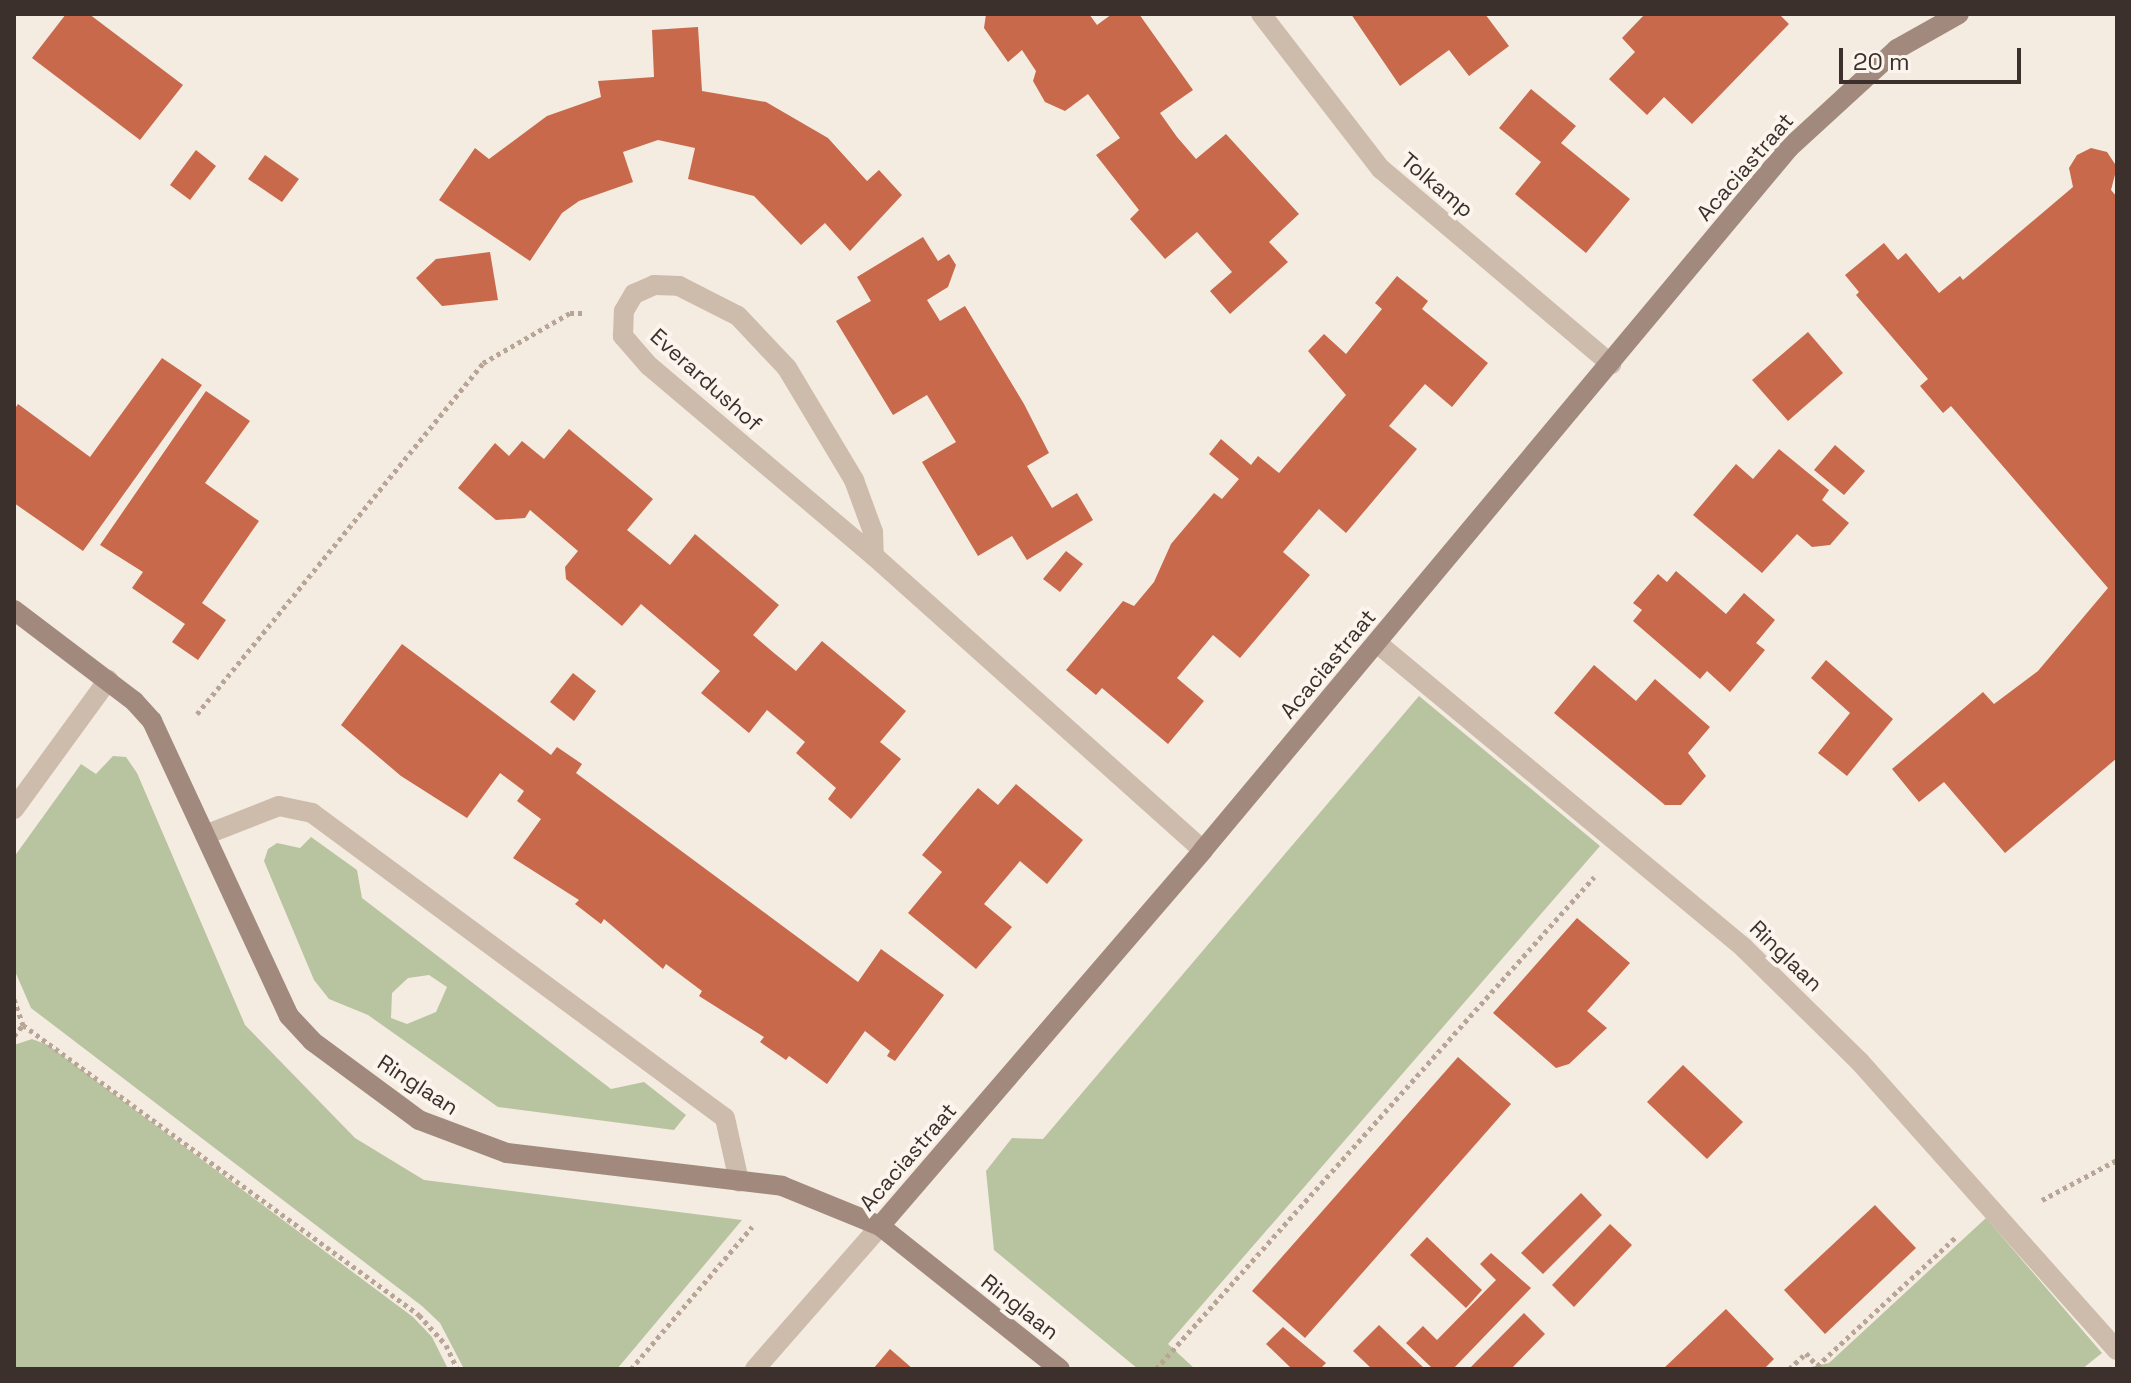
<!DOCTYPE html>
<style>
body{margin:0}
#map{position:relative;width:2131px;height:1383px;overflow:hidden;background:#f4ebe1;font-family:"Space Grotesk",sans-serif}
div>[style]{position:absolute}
.green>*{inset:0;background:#b8c4a0}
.building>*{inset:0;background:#c8694b}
.path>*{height:5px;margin-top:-2.5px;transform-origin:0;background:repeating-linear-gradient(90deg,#b9a596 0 4px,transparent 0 8px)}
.lane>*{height:20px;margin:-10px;padding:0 10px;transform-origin:10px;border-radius:10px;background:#cdbbac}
.street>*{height:20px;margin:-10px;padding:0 10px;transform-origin:10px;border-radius:10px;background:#cdbbac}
.secondary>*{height:20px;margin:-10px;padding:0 10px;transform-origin:10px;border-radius:10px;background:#a18a7d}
span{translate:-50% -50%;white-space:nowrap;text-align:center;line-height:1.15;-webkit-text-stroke:8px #fbf5ee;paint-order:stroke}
.street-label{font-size:22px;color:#3b302b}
.frame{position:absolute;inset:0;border:16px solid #3b302b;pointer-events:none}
.scale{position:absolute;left:1839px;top:48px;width:182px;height:36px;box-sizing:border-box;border:4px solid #3b302b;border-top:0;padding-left:10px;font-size:24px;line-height:28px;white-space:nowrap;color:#3b302b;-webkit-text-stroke:6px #fbf5ee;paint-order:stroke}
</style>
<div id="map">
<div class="green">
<div style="clip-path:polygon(1419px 696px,1600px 846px,1168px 1344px,1195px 1369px,1138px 1369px,994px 1250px,986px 1171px,1012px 1138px,1043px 1139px)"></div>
<div style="clip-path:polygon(113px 756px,126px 757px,137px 773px,245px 1025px,355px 1138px,424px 1180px,742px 1220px,617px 1369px,464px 1369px,440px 1323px,422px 1306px,31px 1008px,14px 969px,14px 857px,81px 764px,96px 774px)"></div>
<div style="clip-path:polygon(evenodd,311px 837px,357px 870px,362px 898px,611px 1089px,644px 1082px,686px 1115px,674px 1130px,498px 1107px,368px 1015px,329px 999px,314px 980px,264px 861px,268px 849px,277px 843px,300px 848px,311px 837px,429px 975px,447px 987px,436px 1012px,407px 1024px,391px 1018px,392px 993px,408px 978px,429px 975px)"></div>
<div style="clip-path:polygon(32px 1039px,48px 1045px,413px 1317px,432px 1337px,448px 1369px,14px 1369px,14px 1045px)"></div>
<div style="clip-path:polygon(1986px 1218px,2102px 1353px,2082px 1369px,1802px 1369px,1829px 1363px)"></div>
</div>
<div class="building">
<div style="clip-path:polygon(66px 14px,89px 14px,183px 85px,140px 140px,32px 58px)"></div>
<div style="clip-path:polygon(986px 14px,1089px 14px,1097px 25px,1112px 14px,1139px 14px,1193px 90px,1160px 113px,1177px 137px,1196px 159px,1226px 134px,1299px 214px,1269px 242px,1288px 262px,1230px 314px,1210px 291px,1232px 272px,1197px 232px,1165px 259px,1130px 219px,1139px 210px,1096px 155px,1120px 138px,1088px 94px,1065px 111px,1045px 102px,1033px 81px,1036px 71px,1022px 50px,1008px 62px,984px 28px)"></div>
<div style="clip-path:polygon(1351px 14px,1485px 14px,1509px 46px,1469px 76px,1449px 50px,1400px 86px)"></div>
<div style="clip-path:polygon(1645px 14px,1779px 14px,1789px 24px,1692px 124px,1664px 97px,1647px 115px,1609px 79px,1635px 52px,1622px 38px)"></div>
<div style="clip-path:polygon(698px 27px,702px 91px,766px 102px,828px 138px,867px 181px,879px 170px,902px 195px,850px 251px,825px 223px,801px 245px,754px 196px,688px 179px,695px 148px,658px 140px,623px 152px,633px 182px,579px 201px,562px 213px,530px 261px,439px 200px,475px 148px,489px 159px,547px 116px,601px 97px,598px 81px,654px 77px,652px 30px)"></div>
<div style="clip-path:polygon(1531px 89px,1576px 126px,1561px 143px,1630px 199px,1586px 253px,1515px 194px,1541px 162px,1499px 128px)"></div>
<div style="clip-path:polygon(2091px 148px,2107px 152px,2117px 167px,2111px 190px,2117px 197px,2117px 758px,2005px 853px,1944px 782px,1919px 802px,1892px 769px,1983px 692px,1994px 704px,2038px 671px,2108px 588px,1951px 406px,1943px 413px,1920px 386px,1928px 379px,1856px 295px,1859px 292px,1845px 275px,1884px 243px,1898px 260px,1906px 253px,1939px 293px,1960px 276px,1963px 280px,2073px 187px,2069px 168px,2077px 155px)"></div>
<div style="clip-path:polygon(196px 150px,216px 166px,190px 200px,170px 185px)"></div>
<div style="clip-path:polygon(265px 155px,299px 179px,282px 202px,248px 179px)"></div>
<div style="clip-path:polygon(923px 237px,938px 261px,949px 254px,956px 265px,948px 287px,927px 300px,940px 321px,965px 306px,1024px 404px,1049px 453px,1027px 466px,1052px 508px,1077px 493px,1093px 520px,1027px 560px,1012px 536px,978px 556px,922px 462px,956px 442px,927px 395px,893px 415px,836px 321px,871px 301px,857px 277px)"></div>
<div style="clip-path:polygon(490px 252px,498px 300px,442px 306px,416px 278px,436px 259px)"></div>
<div style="clip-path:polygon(1397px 276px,1428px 301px,1422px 309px,1488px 363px,1452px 407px,1425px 384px,1389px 426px,1417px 449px,1346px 533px,1319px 509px,1283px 552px,1310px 575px,1240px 658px,1213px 635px,1177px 678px,1204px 701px,1168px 744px,1102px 688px,1096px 695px,1066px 670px,1123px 601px,1134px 606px,1154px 582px,1171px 544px,1214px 493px,1222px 499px,1239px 479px,1209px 454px,1221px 439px,1251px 465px,1258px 456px,1279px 473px,1346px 395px,1308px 351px,1324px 334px,1346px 354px,1382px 309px,1375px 303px)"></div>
<div style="clip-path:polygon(1808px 332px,1843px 373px,1788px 421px,1752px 380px)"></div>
<div style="clip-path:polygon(162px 358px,202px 385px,83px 551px,14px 503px,14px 410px,18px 404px,90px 457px)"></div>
<div style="clip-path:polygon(206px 391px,250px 421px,205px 483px,259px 521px,202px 603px,226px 620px,198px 660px,172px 642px,185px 624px,132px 588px,143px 572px,100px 545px)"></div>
<div style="clip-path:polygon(569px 429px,653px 499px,627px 530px,648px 547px,670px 565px,695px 534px,779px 605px,753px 635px,774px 653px,796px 671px,822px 641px,906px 711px,880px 742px,901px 759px,851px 819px,828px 799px,836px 788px,796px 753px,805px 742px,767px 710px,749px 733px,701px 693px,720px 671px,641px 604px,622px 626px,566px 579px,565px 567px,578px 551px,530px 510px,525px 518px,496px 520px,458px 488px,495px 443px,509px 456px,522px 441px,544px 459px)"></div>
<div style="clip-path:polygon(1835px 445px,1865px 471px,1844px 495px,1814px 470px)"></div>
<div style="clip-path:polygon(1779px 449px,1829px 490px,1822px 500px,1849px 523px,1830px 545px,1812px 547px,1797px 534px,1762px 573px,1693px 515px,1736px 464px,1753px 479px)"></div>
<div style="clip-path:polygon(1066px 551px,1083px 564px,1060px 592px,1043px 579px)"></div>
<div style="clip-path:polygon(1676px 571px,1726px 614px,1744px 593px,1775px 620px,1756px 643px,1765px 650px,1730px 692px,1707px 671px,1700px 679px,1633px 621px,1642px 610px,1633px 603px,1658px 574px,1667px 582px)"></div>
<div style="clip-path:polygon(402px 644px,551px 755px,557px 747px,582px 764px,576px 773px,858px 982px,881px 949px,944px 995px,895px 1061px,887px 1056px,890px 1051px,865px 1031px,827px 1084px,789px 1056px,786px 1060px,760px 1042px,764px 1037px,699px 996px,702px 991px,666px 964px,663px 969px,604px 919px,601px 924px,575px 904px,579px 900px,513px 858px,541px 819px,517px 801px,524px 791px,500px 773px,467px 818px,401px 776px,341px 725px)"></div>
<div style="clip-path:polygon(1826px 660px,1893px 719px,1847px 776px,1818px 753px,1850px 713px,1811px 678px)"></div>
<div style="clip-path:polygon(1594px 665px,1636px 701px,1655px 679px,1710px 727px,1688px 753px,1706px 776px,1681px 805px,1665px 805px,1554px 713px)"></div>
<div style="clip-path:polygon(573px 673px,596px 691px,574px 721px,550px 702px)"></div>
<div style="clip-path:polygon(1016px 784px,1083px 840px,1047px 884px,1020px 861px,984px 904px,1012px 927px,976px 969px,908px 913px,942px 872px,922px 855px,961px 808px,978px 788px,998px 805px)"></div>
<div style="clip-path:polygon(1577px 918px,1630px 963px,1587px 1011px,1607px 1028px,1569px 1064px,1556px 1068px,1493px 1013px)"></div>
<div style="clip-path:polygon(1458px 1057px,1511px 1104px,1305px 1338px,1252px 1291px)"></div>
<div style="clip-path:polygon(1683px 1065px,1743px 1122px,1707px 1159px,1647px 1102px)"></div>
<div style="clip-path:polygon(1581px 1193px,1602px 1215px,1543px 1274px,1521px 1253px)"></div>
<div style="clip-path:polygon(1875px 1205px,1916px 1248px,1825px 1334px,1784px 1290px)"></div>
<div style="clip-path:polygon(1610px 1224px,1632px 1245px,1574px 1307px,1552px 1285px)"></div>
<div style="clip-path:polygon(1427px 1237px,1482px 1290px,1466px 1308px,1410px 1255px)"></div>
<div style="clip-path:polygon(1491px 1253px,1531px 1288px,1453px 1369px,1433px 1369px,1406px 1343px,1423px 1326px,1437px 1340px,1496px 1280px,1480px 1264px)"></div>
<div style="clip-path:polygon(1726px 1309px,1774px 1359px,1764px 1369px,1663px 1369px)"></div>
<div style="clip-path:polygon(1524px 1313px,1545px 1334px,1511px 1369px,1469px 1369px)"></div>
<div style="clip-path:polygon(1379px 1325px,1425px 1369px,1372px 1369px,1353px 1351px)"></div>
<div style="clip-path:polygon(1283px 1327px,1326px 1363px,1320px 1369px,1292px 1369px,1266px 1344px)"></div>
<div style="clip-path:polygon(890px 1349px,913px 1369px,873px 1369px)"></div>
</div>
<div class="path">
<div style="left:197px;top:714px;width:453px;rotate:-50.8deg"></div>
<div style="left:483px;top:363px;width:100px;rotate:-29.9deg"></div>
<div style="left:570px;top:313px;width:13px"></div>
<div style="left:14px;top:999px;width:28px;rotate:71deg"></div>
<div style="left:23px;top:1025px;width:491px;rotate:36.2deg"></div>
<div style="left:419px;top:1315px;width:40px;rotate:48deg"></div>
<div style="left:446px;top:1345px;width:26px;rotate:65deg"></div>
<div style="left:14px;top:1036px;width:14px;rotate:-51deg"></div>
<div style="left:2042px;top:1200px;width:85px;rotate:-28.1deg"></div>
<div style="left:1817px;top:1366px;width:191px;rotate:-42.9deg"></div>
<div style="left:631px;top:1369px;width:187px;rotate:-49.6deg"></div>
<div style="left:1156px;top:1369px;width:659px;rotate:-48.32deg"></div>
<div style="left:1789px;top:1369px;width:23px;rotate:-43deg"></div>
<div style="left:1806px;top:1353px;width:21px;rotate:49deg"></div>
</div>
<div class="lane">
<div style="left:1377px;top:643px;width:477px;rotate:39.7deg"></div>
<div style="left:1744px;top:948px;width:163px;rotate:44.5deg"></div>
<div style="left:1860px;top:1062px;width:386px;rotate:48.3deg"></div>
</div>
<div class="street">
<div style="left:1261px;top:14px;width:196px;rotate:52.3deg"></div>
<div style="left:1381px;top:169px;width:302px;rotate:40.3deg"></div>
<div style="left:874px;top:556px;width:294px;rotate:-139.8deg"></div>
<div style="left:649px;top:366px;width:40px;rotate:-131deg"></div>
<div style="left:623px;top:336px;width:25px;rotate:-88deg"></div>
<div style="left:624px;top:311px;width:20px;rotate:-60deg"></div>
<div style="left:634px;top:294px;width:22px;rotate:-24deg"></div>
<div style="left:654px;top:285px;width:25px;rotate:2deg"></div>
<div style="left:679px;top:286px;width:66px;rotate:27deg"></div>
<div style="left:738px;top:316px;width:71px;rotate:46.7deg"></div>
<div style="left:787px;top:368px;width:131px;rotate:59.1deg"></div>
<div style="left:854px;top:480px;width:55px;rotate:69.9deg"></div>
<div style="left:873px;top:532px;width:24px;rotate:88deg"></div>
<div style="left:874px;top:556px;width:441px;rotate:41.8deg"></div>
<div style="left:14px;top:809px;width:160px;rotate:-53.9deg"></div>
<div style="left:205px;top:835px;width:79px;rotate:-21.4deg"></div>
<div style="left:279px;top:806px;width:34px;rotate:12deg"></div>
<div style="left:312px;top:813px;width:513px;rotate:36.45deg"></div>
<div style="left:725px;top:1118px;width:65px;rotate:77.5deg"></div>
<div style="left:755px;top:1369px;width:190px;rotate:-48.8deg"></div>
</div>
<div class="secondary">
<div style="left:14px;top:610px;width:151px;rotate:37.2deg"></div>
<div style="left:134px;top:701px;width:27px;rotate:48deg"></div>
<div style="left:152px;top:721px;width:325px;rotate:65.1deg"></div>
<div style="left:289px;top:1016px;width:34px;rotate:47deg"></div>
<div style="left:312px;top:1041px;width:133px;rotate:36.4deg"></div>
<div style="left:419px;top:1120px;width:94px;rotate:20.6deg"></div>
<div style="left:507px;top:1153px;width:277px;rotate:6.8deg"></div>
<div style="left:782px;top:1186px;width:106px;rotate:22.2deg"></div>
<div style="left:880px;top:1226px;width:230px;rotate:38.5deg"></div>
<div style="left:880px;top:1226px;width:496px;rotate:-49.3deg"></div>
<div style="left:1203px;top:850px;width:914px;rotate:-50.15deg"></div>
<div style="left:1789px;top:148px;width:147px;rotate:-42.5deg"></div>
<div style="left:1897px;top:49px;width:71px;rotate:-29.4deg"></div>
</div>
<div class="street-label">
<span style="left:1745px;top:167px;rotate:-49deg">Acaciastraat</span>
<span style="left:1437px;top:185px;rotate:40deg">Tolkamp</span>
<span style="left:706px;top:380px;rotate:42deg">Everardushof</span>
<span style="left:1328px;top:664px;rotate:-50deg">Acaciastraat</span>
<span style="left:1786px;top:956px;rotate:44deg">Ringlaan</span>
<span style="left:418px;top:1085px;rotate:33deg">Ringlaan</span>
<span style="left:908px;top:1157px;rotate:-49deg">Acaciastraat</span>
<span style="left:1020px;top:1307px;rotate:38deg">Ringlaan</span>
</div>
<div class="frame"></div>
<div class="scale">20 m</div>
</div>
